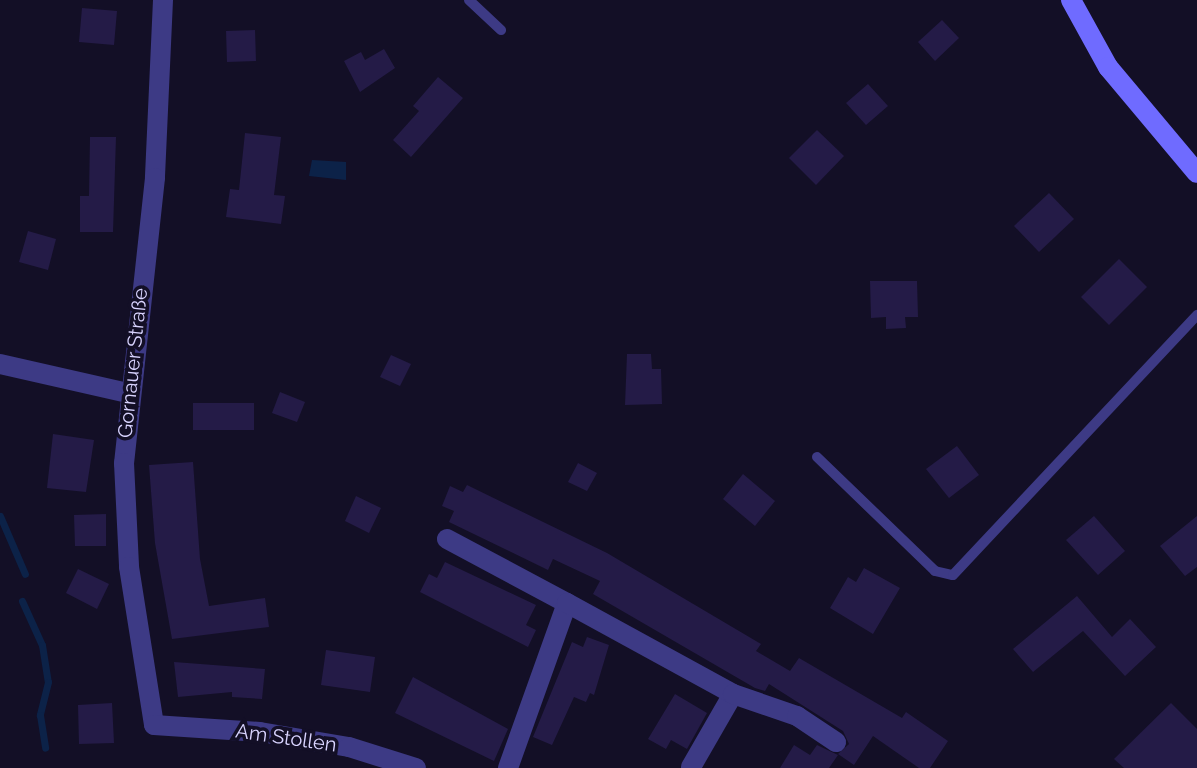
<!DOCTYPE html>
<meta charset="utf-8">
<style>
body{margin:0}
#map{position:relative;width:1197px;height:768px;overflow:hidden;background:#130f26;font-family:Raleway,sans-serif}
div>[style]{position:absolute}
.water>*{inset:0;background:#0c2248}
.stream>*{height:7px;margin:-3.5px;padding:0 3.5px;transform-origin:3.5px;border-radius:3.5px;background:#0c2248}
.building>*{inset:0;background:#241b47}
.lane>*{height:10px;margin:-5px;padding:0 5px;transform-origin:5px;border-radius:5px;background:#3d3a85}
.street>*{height:20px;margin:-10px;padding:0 10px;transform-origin:10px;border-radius:10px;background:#3d3a85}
.secondary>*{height:20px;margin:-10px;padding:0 10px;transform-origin:10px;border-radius:10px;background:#6f6bff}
span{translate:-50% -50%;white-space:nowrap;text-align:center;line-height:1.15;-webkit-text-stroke:7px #130f26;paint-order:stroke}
.street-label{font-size:20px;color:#d9d4ff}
</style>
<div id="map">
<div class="water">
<div style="clip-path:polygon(312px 160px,346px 162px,346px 180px,309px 176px)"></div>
</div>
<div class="stream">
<div style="left:0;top:516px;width:63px;rotate:66.7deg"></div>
<div style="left:22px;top:601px;width:48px;rotate:65.6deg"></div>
<div style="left:42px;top:645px;width:37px;rotate:81deg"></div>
<div style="left:48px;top:682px;width:34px;rotate:104deg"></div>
<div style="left:40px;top:715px;width:33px;rotate:81deg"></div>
</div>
<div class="building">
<div style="clip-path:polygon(82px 8px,117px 11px,114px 45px,79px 42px)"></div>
<div style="clip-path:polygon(942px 20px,959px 38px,935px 61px,918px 42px)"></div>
<div style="clip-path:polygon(255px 30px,256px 61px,227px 62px,226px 31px)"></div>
<div style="clip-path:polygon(384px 49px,395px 68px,360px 92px,344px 61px,361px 52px,365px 60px)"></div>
<div style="clip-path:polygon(438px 77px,463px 98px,411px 157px,393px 140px,419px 111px,413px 106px)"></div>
<div style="clip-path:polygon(868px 84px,888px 106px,866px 125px,846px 103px)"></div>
<div style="clip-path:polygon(817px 130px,844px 156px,816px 185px,789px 158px)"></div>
<div style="clip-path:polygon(245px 133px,281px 137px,274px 195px,285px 196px,281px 224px,226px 217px,230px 189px,239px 190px)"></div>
<div style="clip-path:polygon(90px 137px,116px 137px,113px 232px,80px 232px,80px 196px,89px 196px)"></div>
<div style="clip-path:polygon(1049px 193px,1074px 219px,1039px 252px,1014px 226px)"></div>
<div style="clip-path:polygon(28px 231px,56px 239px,48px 270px,19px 262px)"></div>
<div style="clip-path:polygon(1119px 259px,1147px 287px,1109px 325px,1081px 297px)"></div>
<div style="clip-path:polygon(870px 281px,917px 281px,918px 317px,905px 317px,906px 328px,886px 329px,886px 317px,871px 318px)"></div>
<div style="clip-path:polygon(627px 354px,651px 354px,652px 369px,661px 369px,662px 404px,625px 405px)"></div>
<div style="clip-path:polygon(391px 355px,411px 364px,400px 386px,380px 377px)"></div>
<div style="clip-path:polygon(280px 392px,305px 402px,297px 422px,272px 413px)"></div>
<div style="clip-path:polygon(193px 403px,254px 403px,254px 430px,193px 430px)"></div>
<div style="clip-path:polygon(53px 434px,94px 440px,86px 492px,47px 488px)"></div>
<div style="clip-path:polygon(957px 446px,979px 475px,949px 498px,926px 469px)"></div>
<div style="clip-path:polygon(193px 462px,200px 559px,209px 606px,265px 598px,269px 627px,172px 639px,155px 543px,149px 465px)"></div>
<div style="clip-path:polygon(578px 463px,597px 473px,587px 491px,568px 482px)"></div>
<div style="clip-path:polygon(743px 474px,775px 501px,755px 526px,723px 499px)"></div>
<div style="clip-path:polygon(467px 485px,607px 553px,761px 644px,756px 651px,790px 671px,799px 658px,902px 718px,906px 712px,948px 741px,930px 768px,919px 768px,873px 736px,854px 765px,838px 754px,849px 744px,843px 731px,769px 684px,765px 691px,755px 688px,593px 594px,600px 581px,553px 559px,548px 570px,449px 522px,454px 511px,442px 506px,450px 486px,463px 492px)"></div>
<div style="clip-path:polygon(356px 496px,381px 508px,369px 533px,345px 521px)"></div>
<div style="clip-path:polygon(106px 514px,106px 546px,75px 546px,74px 515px)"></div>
<div style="clip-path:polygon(1094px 516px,1125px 551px,1098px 575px,1066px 540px)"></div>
<div style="clip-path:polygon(1197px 516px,1197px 567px,1185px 576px,1160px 546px)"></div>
<div style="clip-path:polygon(445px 562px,536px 605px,526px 625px,536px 630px,528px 647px,420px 592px,429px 574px,437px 578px)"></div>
<div style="clip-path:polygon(864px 568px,900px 588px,873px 634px,830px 608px,848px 577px,856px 582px)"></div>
<div style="clip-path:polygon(78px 569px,109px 584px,97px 609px,66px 593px)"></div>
<div style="clip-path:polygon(1077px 596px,1112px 637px,1130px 619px,1156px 647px,1125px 676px,1083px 631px,1033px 672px,1013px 649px)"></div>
<div style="clip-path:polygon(587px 637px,609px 645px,594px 695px,590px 693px,586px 702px,574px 697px,552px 745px,533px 737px,572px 642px,583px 647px)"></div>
<div style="clip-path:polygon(326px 650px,375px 657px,370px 692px,321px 685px)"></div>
<div style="clip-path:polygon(174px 662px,265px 669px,262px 699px,232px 697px,232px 692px,178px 697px)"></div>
<div style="clip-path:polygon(413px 677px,508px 729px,494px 761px,395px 713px)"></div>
<div style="clip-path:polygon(675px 694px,707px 713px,687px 749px,671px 740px,666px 749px,648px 739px)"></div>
<div style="clip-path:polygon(112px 703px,114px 743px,79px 744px,78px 705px)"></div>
<div style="clip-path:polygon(1171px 703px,1197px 729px,1197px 768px,1124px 768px,1114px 759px)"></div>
<div style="clip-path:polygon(794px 745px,810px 755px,817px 745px,838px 755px,829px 768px,780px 768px)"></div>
</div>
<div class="lane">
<div style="left:469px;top:0;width:44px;rotate:43.2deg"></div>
<div style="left:817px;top:457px;width:164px;rotate:44deg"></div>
<div style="left:935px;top:571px;width:18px;rotate:13deg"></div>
<div style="left:953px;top:575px;width:357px;rotate:-46.8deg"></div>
</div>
<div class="street">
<div style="left:163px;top:0;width:178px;rotate:92.6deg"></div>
<div style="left:155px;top:178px;width:287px;rotate:96.2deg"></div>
<div style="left:124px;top:463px;width:104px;rotate:87.2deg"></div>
<div style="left:129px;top:567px;width:160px;rotate:81deg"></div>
<div style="left:154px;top:725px;width:106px;rotate:3.8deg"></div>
<div style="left:260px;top:732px;width:90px;rotate:9.6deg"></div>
<div style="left:349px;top:747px;width:70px;rotate:17.4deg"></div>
<div style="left:0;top:364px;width:131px;rotate:12.8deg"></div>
<div style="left:447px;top:539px;width:136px;rotate:28.1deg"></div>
<div style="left:691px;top:767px;width:84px;rotate:-60.1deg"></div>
<div style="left:508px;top:768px;width:175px;rotate:-70.3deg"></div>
<div style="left:567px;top:603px;width:189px;rotate:28.7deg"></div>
<div style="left:733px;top:694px;width:68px;rotate:19deg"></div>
<div style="left:797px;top:716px;width:47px;rotate:33.7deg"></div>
</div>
<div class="secondary">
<div style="left:1071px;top:0;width:77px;rotate:61.1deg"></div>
<div style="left:1108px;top:67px;width:138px;rotate:50deg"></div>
</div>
<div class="street-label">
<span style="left:133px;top:363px;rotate:-84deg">Gornauer Straße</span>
<span style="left:286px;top:738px;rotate:8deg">Am Stollen</span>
</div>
</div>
